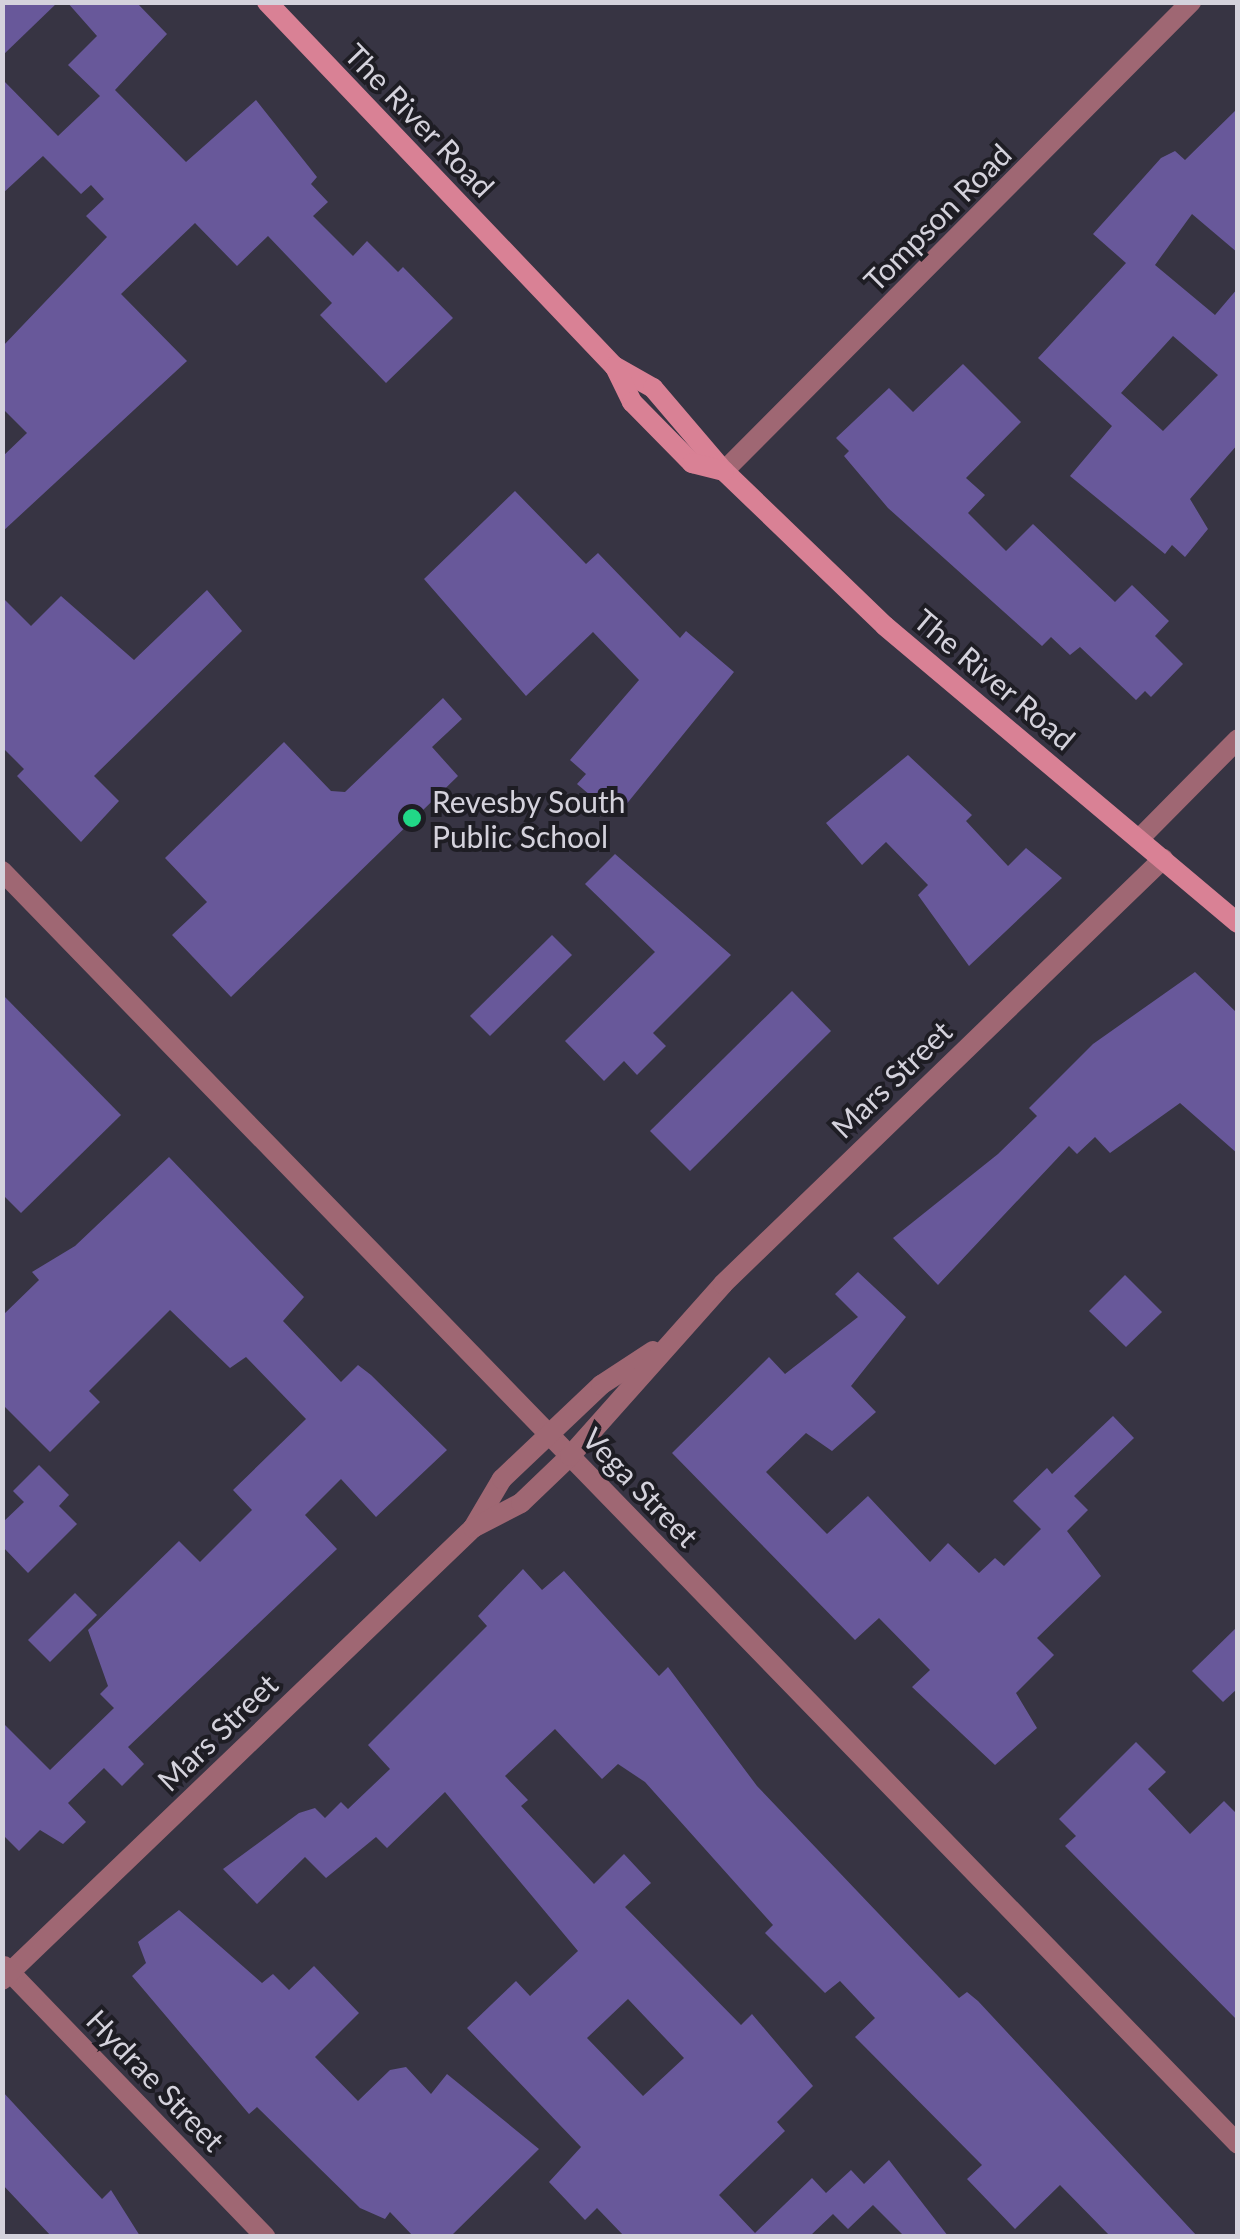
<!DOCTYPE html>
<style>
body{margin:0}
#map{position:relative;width:1240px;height:2239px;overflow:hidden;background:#373443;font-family:Lato,sans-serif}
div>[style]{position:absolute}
.building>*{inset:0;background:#68589a}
.minor>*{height:20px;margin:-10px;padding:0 10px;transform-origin:10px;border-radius:10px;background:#9f6773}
.secondary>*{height:20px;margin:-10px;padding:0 10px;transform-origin:10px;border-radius:10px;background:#d98195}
.dots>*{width:28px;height:28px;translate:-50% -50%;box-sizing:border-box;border:5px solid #1e1d24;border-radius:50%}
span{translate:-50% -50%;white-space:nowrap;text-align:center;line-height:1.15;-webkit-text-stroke:8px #1e1d24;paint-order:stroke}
.street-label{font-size:30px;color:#d4d2dc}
.poi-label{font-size:30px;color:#d4d2dc}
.left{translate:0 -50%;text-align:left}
.frame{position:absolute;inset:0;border:5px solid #d4d2dc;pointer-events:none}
</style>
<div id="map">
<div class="building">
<div style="clip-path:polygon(2px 2px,58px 2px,2px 56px)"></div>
<div style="clip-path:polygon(67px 2px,136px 2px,167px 34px,115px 90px,186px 162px,256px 100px,317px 177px,311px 184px,328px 202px,313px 216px,353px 256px,367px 241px,398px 272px,403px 267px,453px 318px,386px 383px,320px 315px,332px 303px,268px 236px,237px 266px,195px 223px,121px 294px,187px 361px,2px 532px,2px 457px,27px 433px,2px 408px,2px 347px,107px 237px,86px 216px,104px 199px,91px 185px,81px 194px,43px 156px,2px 194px,2px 79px,58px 136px,100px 96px,68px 65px,97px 36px)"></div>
<div style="clip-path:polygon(evenodd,1238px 108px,1238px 253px,1192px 214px,1155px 265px,1215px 315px,1238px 288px,1238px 444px,1190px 499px,1208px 529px,1185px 557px,1172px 545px,1165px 554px,1070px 476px,1112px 426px,1038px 358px,1126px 263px,1093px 234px,1161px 158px,1175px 151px,1185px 160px,1238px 108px,1173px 336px,1218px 375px,1163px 431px,1121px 393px,1173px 336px)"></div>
<div style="clip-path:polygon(963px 364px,1021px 422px,966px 478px,985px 495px,968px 513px,1006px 551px,1033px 524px,1115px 602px,1132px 585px,1169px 621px,1155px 636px,1183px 664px,1151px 697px,1145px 691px,1136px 700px,1080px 647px,1070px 655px,1051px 637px,1042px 646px,888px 508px,844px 456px,849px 451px,836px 438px,889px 388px,913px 412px)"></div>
<div style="clip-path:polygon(515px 491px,586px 564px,598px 553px,680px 638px,686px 631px,734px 672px,616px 817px,577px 784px,586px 774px,570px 760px,639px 680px,593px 632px,526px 696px,424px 579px)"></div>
<div style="clip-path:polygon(207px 590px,242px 631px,94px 776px,119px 801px,81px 842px,17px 776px,24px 769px,2px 747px,2px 597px,31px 626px,61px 596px,134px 660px)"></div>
<div style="clip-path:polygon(443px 698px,462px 719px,432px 747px,458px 776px,231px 997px,172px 935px,207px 902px,165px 858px,284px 742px,331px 791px,345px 792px)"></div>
<div style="clip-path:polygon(908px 755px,972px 815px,966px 821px,1008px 866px,1026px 848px,1062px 878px,969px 966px,918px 895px,928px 885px,886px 842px,862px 865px,826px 823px)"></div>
<div style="clip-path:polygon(615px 854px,731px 955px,653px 1033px,666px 1046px,637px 1075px,624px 1061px,604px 1081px,565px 1041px,655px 952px,585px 884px)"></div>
<div style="clip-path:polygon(552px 935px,572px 955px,490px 1036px,470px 1016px)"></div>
<div style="clip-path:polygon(1195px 972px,1238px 1014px,1238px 1154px,1180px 1103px,1110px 1153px,1095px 1137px,1077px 1154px,1069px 1146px,938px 1285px,893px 1238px,998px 1154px,1037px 1116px,1029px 1108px,1093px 1044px)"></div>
<div style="clip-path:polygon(792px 991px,831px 1031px,690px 1171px,650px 1131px)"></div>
<div style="clip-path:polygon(2px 994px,121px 1115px,21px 1213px,2px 1194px)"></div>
<div style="clip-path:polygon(169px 1157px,304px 1297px,283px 1321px,341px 1382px,358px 1365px,371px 1375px,447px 1450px,376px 1517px,341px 1479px,305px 1515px,337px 1549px,128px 1747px,144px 1764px,122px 1786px,104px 1768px,68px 1803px,86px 1822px,63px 1844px,40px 1830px,19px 1851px,2px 1834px,2px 1722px,50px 1770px,114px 1708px,100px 1694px,108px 1686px,88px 1630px,179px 1541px,200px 1562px,252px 1510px,233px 1490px,306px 1419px,246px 1357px,230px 1368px,170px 1310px,89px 1391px,100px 1402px,50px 1452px,2px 1404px,2px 1316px,39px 1280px,32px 1272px,75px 1246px)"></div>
<div style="clip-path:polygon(858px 1272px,906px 1317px,851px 1386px,876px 1412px,832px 1451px,806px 1433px,766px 1472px,827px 1534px,868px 1496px,930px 1562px,948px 1543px,979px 1573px,995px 1558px,1004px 1566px,1041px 1529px,1013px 1501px,1047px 1468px,1052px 1474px,1113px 1416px,1134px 1438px,1074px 1496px,1088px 1510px,1067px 1531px,1101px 1576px,1037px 1638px,1054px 1655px,1016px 1693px,1037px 1728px,995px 1765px,912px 1687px,930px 1670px,879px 1618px,855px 1640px,672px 1453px,769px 1357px,785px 1374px,858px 1317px,835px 1294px)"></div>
<div style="clip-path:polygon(1125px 1275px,1162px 1312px,1126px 1347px,1089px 1311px)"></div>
<div style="clip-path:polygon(39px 1465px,69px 1495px,59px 1506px,77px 1524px,28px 1573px,2px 1546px,2px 1523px,24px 1502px,13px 1491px)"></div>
<div style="clip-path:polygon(evenodd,523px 1569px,542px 1590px,564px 1571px,659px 1676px,668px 1667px,757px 1786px,959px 1998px,967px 1992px,978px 2001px,1197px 2236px,1110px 2236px,1060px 2185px,1015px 2229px,967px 2179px,982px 2165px,855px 2037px,875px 2018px,840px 1981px,825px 1993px,765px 1933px,773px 1925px,645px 1782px,618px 1764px,602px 1779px,555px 1729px,505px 1776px,528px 1800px,521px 1806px,594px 1884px,624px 1854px,651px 1883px,625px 1907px,741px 2025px,752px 2014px,813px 2086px,777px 2122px,785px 2131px,719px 2195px,755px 2233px,812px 2178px,826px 2193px,851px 2170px,864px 2184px,889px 2160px,948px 2236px,904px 2236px,873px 2205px,848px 2229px,833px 2214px,810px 2236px,624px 2236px,597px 2208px,585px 2220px,549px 2182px,581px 2147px,467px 2028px,516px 1981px,530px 1996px,578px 1951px,445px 1792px,387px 1848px,376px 1837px,326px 1878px,305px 1857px,257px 1904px,223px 1869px,299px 1813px,315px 1808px,325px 1818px,341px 1802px,348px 1809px,390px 1769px,368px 1745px,487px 1626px,478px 1616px,523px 1569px,628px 1999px,684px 2058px,643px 2096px,587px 2038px,628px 1999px)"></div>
<div style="clip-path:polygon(75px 1593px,97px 1615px,50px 1662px,28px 1640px)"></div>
<div style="clip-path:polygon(1238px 1626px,1238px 1688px,1223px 1702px,1192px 1671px)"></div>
<div style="clip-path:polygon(1136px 1742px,1166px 1772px,1148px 1789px,1190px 1834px,1224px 1801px,1238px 1815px,1238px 2021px,1065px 1846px,1076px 1836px,1059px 1819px)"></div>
<div style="clip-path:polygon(179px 1910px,262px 1983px,273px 1974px,289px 1990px,314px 1966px,359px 2013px,315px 2057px,358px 2101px,390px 2070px,406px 2067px,431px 2094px,447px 2074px,539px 2149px,451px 2236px,413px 2236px,390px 2212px,385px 2219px,360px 2208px,257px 2107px,249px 2114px,132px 1976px,146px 1963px,138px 1942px)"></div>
<div style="clip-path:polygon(2px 2091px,102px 2199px,111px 2190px,140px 2236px,51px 2236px,2px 2184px)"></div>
</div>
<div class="minor">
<div style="left:724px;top:471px;width:662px;rotate:-45.12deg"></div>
<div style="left:1140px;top:838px;width:139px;rotate:-45.3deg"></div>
<div style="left:2px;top:871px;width:1774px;rotate:45.84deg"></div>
<div style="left:473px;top:1528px;width:57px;rotate:-59.4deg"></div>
<div style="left:502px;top:1479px;width:137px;rotate:-43.5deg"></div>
<div style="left:601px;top:1385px;width:62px;rotate:-33.2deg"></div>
<div style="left:4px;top:1966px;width:376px;rotate:46deg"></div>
<div style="left:2px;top:1980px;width:653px;rotate:-43.82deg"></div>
<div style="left:473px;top:1528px;width:54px;rotate:-27.5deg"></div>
<div style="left:521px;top:1503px;width:68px;rotate:-43.8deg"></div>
<div style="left:570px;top:1456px;width:230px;rotate:-48.3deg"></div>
<div style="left:723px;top:1284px;width:612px;rotate:-44.01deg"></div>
</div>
<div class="secondary">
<div style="left:267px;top:2px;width:503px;rotate:46.37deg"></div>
<div style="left:614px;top:366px;width:45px;rotate:29.4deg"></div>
<div style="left:653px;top:388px;width:109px;rotate:49.5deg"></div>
<div style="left:724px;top:471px;width:223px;rotate:43.9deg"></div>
<div style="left:885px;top:626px;width:461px;rotate:40.1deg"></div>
<div style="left:615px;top:367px;width:39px;rotate:64deg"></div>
<div style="left:632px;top:402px;width:86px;rotate:45.5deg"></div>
<div style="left:692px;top:463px;width:33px;rotate:14deg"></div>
</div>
<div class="dots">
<div style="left:412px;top:818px;background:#21d887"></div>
</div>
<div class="street-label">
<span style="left:420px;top:120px;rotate:46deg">The River Road</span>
<span style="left:937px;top:217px;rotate:-45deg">Tompson Road</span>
<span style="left:995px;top:679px;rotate:40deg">The River Road</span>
<span style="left:891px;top:1079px;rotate:-44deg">Mars Street</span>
<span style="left:641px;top:1487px;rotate:46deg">Vega Street</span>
<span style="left:217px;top:1732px;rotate:-44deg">Mars Street</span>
<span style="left:156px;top:2080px;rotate:46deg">Hydrae Street</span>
</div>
<div class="poi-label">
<span class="left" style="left:432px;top:818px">Revesby South<br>Public School</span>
</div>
<div class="frame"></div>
</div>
